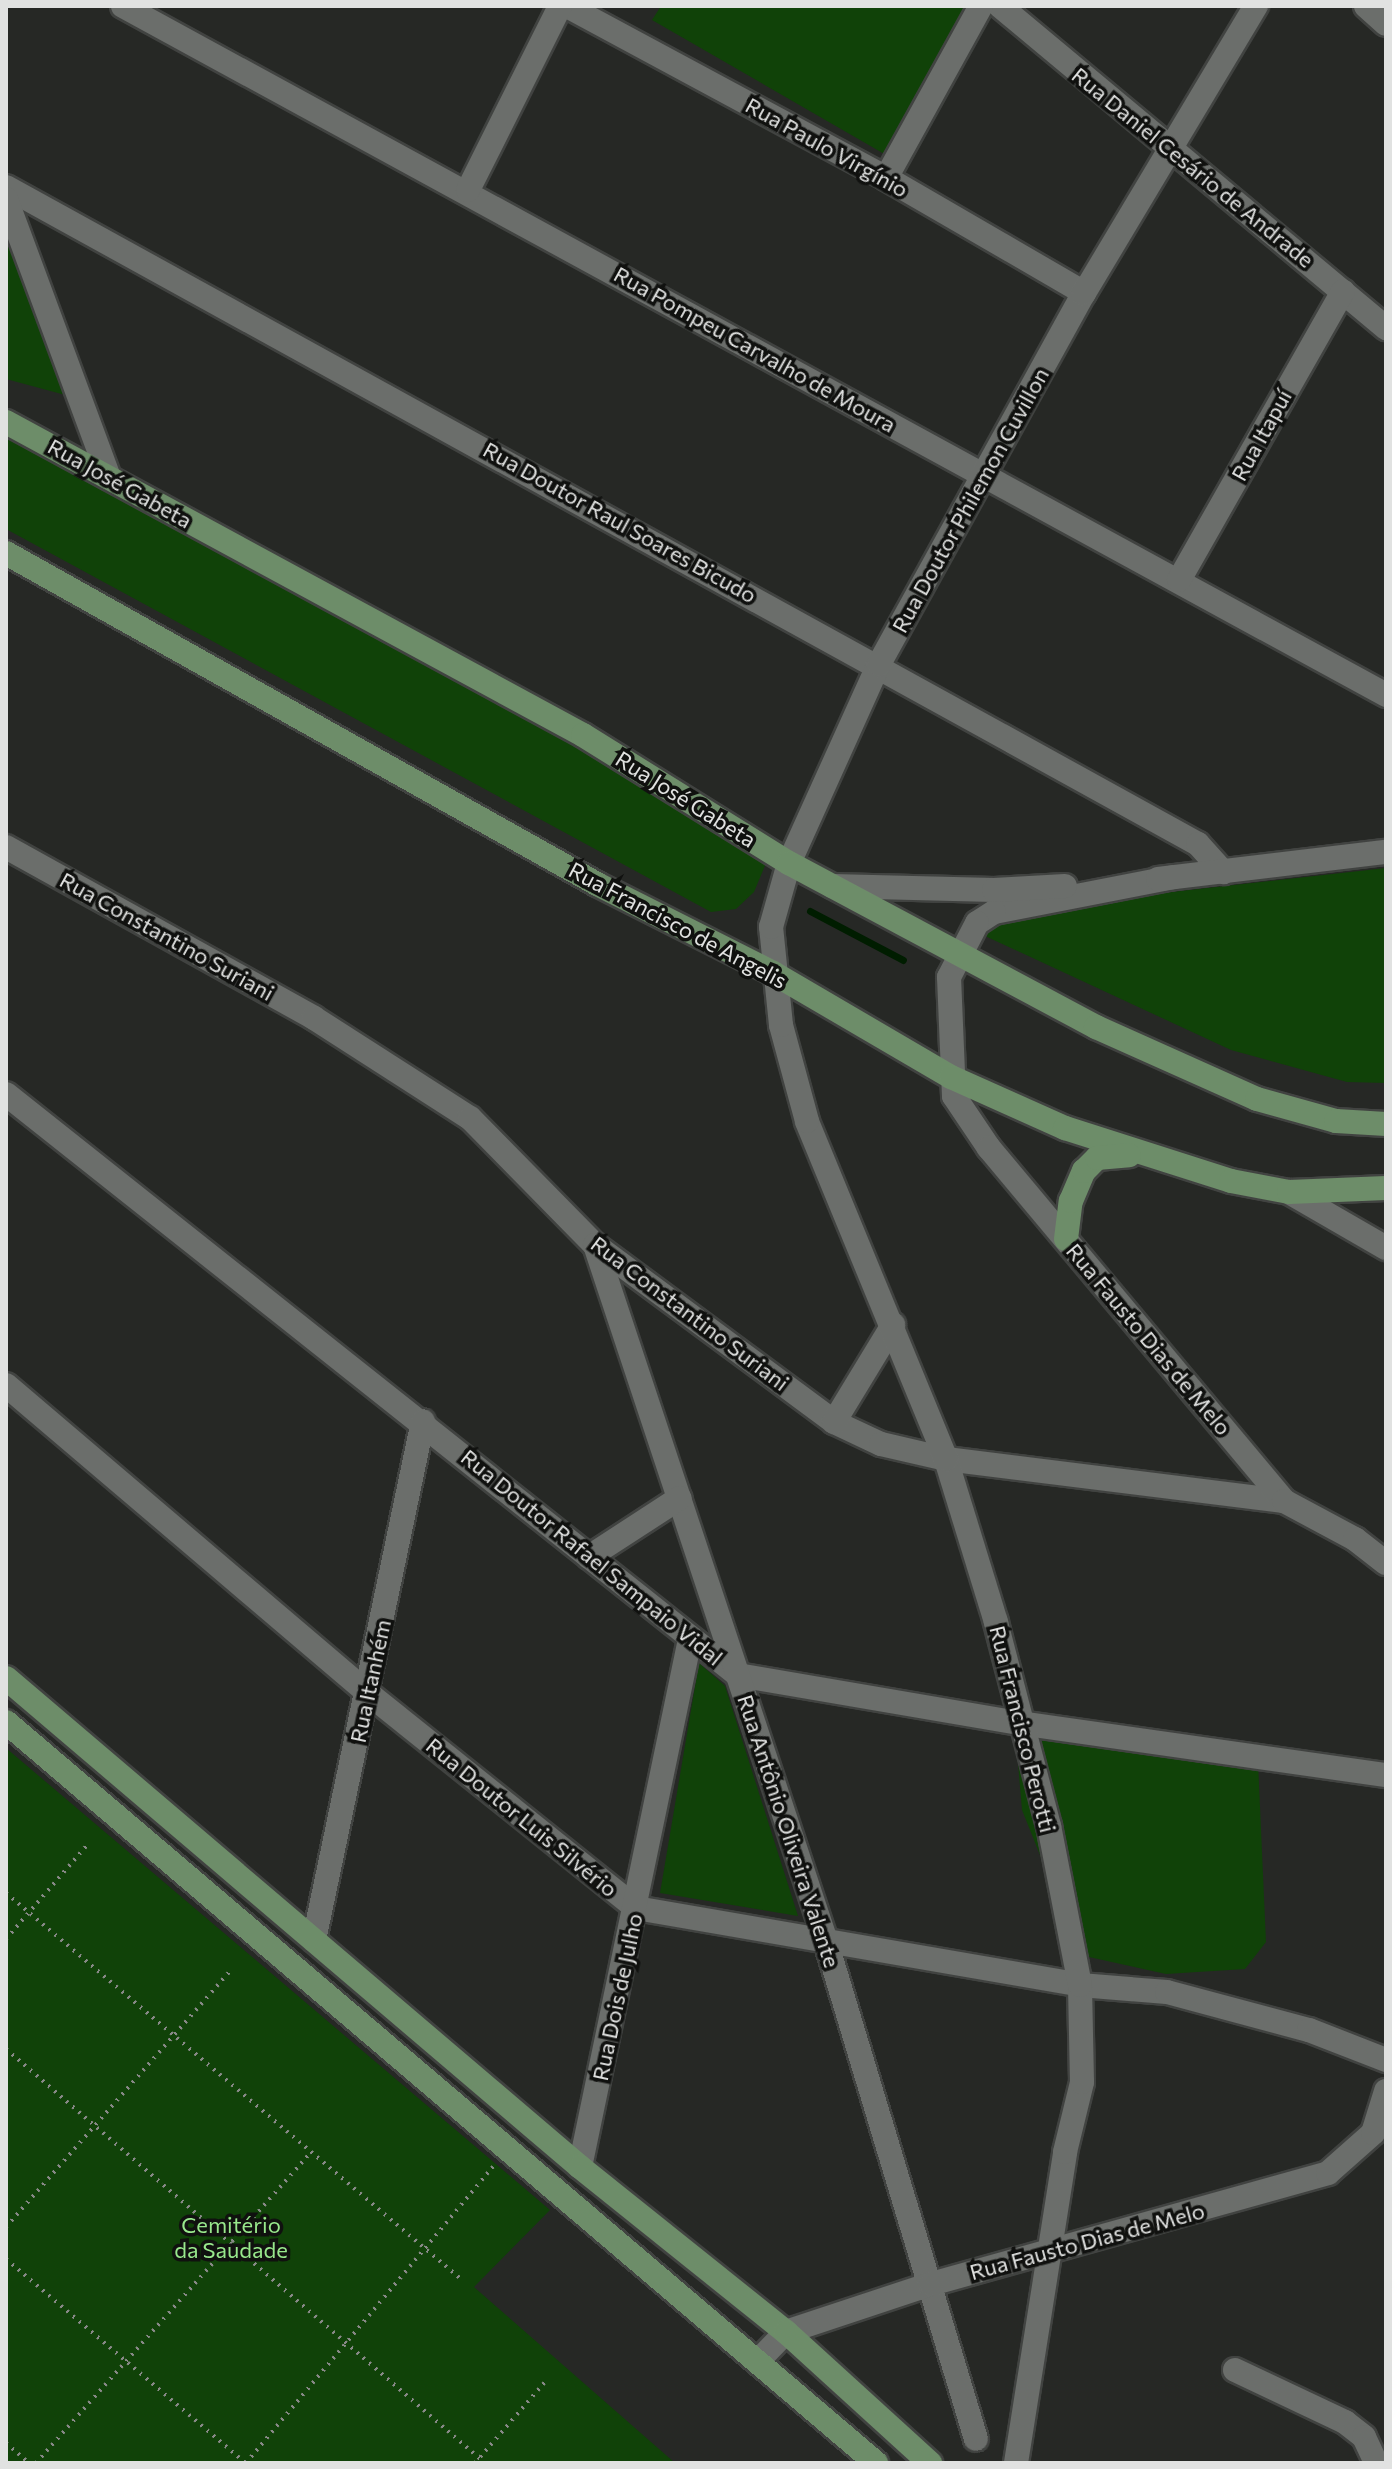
<!DOCTYPE html>
<meta charset="utf-8">
<style>
body{margin:0}
#map{position:relative;width:1392px;height:2469px;overflow:hidden;background:#262825;font-family:Commissioner,sans-serif}
div>[style]{position:absolute}
.green>*{inset:0;background:#104208}
.stream>*{height:7px;margin:-3.5px;padding:0 3.5px;transform-origin:3.5px;border-radius:3.5px;background:#001d00}
.path>*{height:4px;margin-top:-2px;transform-origin:0;background:repeating-linear-gradient(90deg,#888987 0 2px,transparent 0 8px)}
.roads{filter:drop-shadow(2px 0 #414341) drop-shadow(-2px 0 #414341) drop-shadow(0 2px #414341) drop-shadow(0 -2px #414341)}
.minor>*{height:24px;margin:-12px;padding:0 12px;transform-origin:12px;border-radius:12px;background:#6b6e6b}
.tertiary>*{height:24px;margin:-12px;padding:0 12px;transform-origin:12px;border-radius:12px;background:#6b6e6b}
.primary>*{height:24px;margin:-12px;padding:0 12px;transform-origin:12px;border-radius:12px;background:#6d8d69}
span{translate:-50% -50%;white-space:nowrap;text-align:center;line-height:1.15;-webkit-text-stroke:7px #10110f;paint-order:stroke}
.street-label{font-size:22px;color:#e1e2e1}
.park-label{font-size:22px;color:#98e88c}
.frame{position:absolute;inset:0;border:8px solid #e1e2e1;pointer-events:none}
</style>
<div id="map">
<div class="green">
<div style="clip-path:polygon(661px 6px,969px 6px,893px 159px,652px 20px)"></div>
<div style="clip-path:polygon(6px 231px,69px 396px,6px 379px)"></div>
<div style="clip-path:polygon(6px 425px,353px 624px,761px 841px,769px 856px,754px 892px,736px 909px,711px 912px,6px 529px)"></div>
<div style="clip-path:polygon(1386px 868px,1386px 1083px,1347px 1082px,1231px 1050px,985px 936px,991px 922px,1020px 909px)"></div>
<div style="clip-path:polygon(699px 1663px,725px 1686px,798px 1916px,660px 1893px)"></div>
<div style="clip-path:polygon(1081px 1721px,1121px 1725px,1227px 1749px,1258px 1762px,1266px 1942px,1245px 1969px,1166px 1974px,1080px 1955px,1022px 1810px,1016px 1740px)"></div>
<div style="clip-path:polygon(6px 1748px,550px 2210px,474px 2287px,675px 2463px,6px 2463px)"></div>
</div>
<div class="stream">
<div style="left:810px;top:911px;width:105px;rotate:27.8deg"></div>
</div>
<div class="path">
<div style="left:6px;top:1893px;width:597px;rotate:40.31deg"></div>
<div style="left:6px;top:1939px;width:124px;rotate:-49.2deg"></div>
<div style="left:6px;top:2049px;width:633px;rotate:40.84deg"></div>
<div style="left:6px;top:2227px;width:339px;rotate:-48.8deg"></div>
<div style="left:6px;top:2259px;width:315px;rotate:40.4deg"></div>
<div style="left:6px;top:2443px;width:30px;rotate:41deg"></div>
<div style="left:36px;top:2463px;width:415px;rotate:-48.5deg"></div>
<div style="left:246px;top:2463px;width:386px;rotate:-50.2deg"></div>
<div style="left:475px;top:2463px;width:107px;rotate:-49.2deg"></div>
</div>
<div class="roads">
<div class="minor">
<div style="left:123px;top:6px;width:1439px;rotate:28.61deg"></div>
<div style="left:567px;top:6px;width:362px;rotate:28.3deg"></div>
<div style="left:886px;top:178px;width:229px;rotate:30.1deg"></div>
<div style="left:1000px;top:6px;width:503px;rotate:39.83deg"></div>
<div style="left:1366px;top:6px;width:27px;rotate:42deg"></div>
<div style="left:886px;top:178px;width:196px;rotate:-61.1deg"></div>
<div style="left:6px;top:187px;width:1361px;rotate:28.86deg"></div>
<div style="left:1198px;top:844px;width:38px;rotate:48deg"></div>
<div style="left:468px;top:190px;width:206px;rotate:-63.4deg"></div>
<div style="left:1179px;top:580px;width:332px;rotate:-60.4deg"></div>
<div style="left:6px;top:847px;width:352px;rotate:29deg"></div>
<div style="left:314px;top:1018px;width:185px;rotate:32.7deg"></div>
<div style="left:470px;top:1118px;width:178px;rotate:45.5deg"></div>
<div style="left:595px;top:1245px;width:297px;rotate:36.5deg"></div>
<div style="left:834px;top:1422px;width:52px;rotate:25.1deg"></div>
<div style="left:881px;top:1444px;width:67px;rotate:13deg"></div>
<div style="left:946px;top:1459px;width:341px;rotate:7.1deg"></div>
<div style="left:1174px;top:877px;width:183px;rotate:169deg"></div>
<div style="left:994px;top:912px;width:20px;rotate:147deg"></div>
<div style="left:977px;top:923px;width:61px;rotate:117.4deg"></div>
<div style="left:949px;top:977px;width:119px;rotate:87.6deg"></div>
<div style="left:954px;top:1096px;width:63px;rotate:56.1deg"></div>
<div style="left:989px;top:1148px;width:460px;rotate:50.1deg"></div>
<div style="left:1284px;top:1501px;width:81px;rotate:28.2deg"></div>
<div style="left:1355px;top:1539px;width:39px;rotate:38deg"></div>
<div style="left:1158px;top:879px;width:230px;rotate:-6.8deg"></div>
<div style="left:832px;top:886px;width:162px;rotate:1.4deg"></div>
<div style="left:994px;top:890px;width:71px;rotate:-3.2deg"></div>
<div style="left:6px;top:1094px;width:935px;rotate:38.44deg"></div>
<div style="left:738px;top:1675px;width:286px;rotate:9.7deg"></div>
<div style="left:1020px;top:1723px;width:370px;rotate:8.1deg"></div>
<div style="left:1289px;top:1192px;width:112px;rotate:30deg"></div>
<div style="left:595px;top:1245px;width:730px;rotate:71.64deg"></div>
<div style="left:825px;top:1938px;width:523px;rotate:73.23deg"></div>
<div style="left:6px;top:1385px;width:477px;rotate:40.4deg"></div>
<div style="left:369px;top:1694px;width:342px;rotate:38.7deg"></div>
<div style="left:636px;top:1908px;width:451px;rotate:9.8deg"></div>
<div style="left:1080px;top:1985px;width:87px;rotate:4.6deg"></div>
<div style="left:1167px;top:1992px;width:147px;rotate:15deg"></div>
<div style="left:1309px;top:2030px;width:83px;rotate:21.3deg"></div>
<div style="left:834px;top:1422px;width:114px;rotate:-58.7deg"></div>
<div style="left:589px;top:1557px;width:108px;rotate:-33deg"></div>
<div style="left:314px;top:1940px;width:530px;rotate:-78.14deg"></div>
<div style="left:580px;top:2167px;width:539px;rotate:-78.23deg"></div>
<div style="left:758px;top:2361px;width:40px;rotate:-46deg"></div>
<div style="left:786px;top:2332px;width:153px;rotate:-18.3deg"></div>
<div style="left:931px;top:2284px;width:412px;rotate:-15.6deg"></div>
<div style="left:1328px;top:2173px;width:60px;rotate:-41.6deg"></div>
<div style="left:1373px;top:2133px;width:44px;rotate:-72.8deg"></div>
<div style="left:1235px;top:2370px;width:122px;rotate:25.3deg"></div>
<div style="left:1345px;top:2422px;width:24px;rotate:38deg"></div>
<div style="left:1364px;top:2437px;width:29px;rotate:65deg"></div>
</div>
<div class="tertiary">
<div style="left:6px;top:199px;width:297px;rotate:69.7deg"></div>
<div style="left:1016px;top:2463px;width:315px;rotate:-81deg"></div>
<div style="left:1065px;top:2152px;width:72px;rotate:-76.3deg"></div>
<div style="left:1082px;top:2082px;width:97px;rotate:-91.2deg"></div>
<div style="left:1080px;top:1985px;width:162px;rotate:-101deg"></div>
<div style="left:1049px;top:1826px;width:211px;rotate:-104.6deg"></div>
<div style="left:996px;top:1622px;width:170px;rotate:-107.1deg"></div>
<div style="left:946px;top:1459px;width:365px;rotate:-112.4deg"></div>
<div style="left:807px;top:1121px;width:99px;rotate:-105.2deg"></div>
<div style="left:781px;top:1025px;width:99px;rotate:-95.8deg"></div>
<div style="left:771px;top:927px;width:66px;rotate:-74.3deg"></div>
<div style="left:789px;top:863px;width:218px;rotate:-65.7deg"></div>
<div style="left:879px;top:664px;width:424px;rotate:-61.1deg"></div>
<div style="left:1084px;top:293px;width:335px;rotate:-59.1deg"></div>
</div>
<div class="primary">
<div style="left:6px;top:422px;width:656px;rotate:28.48deg"></div>
<div style="left:583px;top:735px;width:243px;rotate:31.9deg"></div>
<div style="left:789px;top:863px;width:348px;rotate:28.1deg"></div>
<div style="left:1096px;top:1027px;width:176px;rotate:24.1deg"></div>
<div style="left:1257px;top:1099px;width:82px;rotate:15.6deg"></div>
<div style="left:1336px;top:1121px;width:50px;rotate:3.4deg"></div>
<div style="left:6px;top:553px;width:677px;rotate:29.25deg"></div>
<div style="left:597px;top:884px;width:197px;rotate:26.8deg"></div>
<div style="left:773px;top:973px;width:206px;rotate:30.3deg"></div>
<div style="left:951px;top:1077px;width:125px;rotate:24.1deg"></div>
<div style="left:1065px;top:1128px;width:174px;rotate:17.7deg"></div>
<div style="left:1231px;top:1181px;width:59px;rotate:10.7deg"></div>
<div style="left:1289px;top:1192px;width:97px;rotate:-2.4deg"></div>
<div style="left:1066px;top:1239px;width:38px;rotate:-83deg"></div>
<div style="left:1071px;top:1201px;width:33px;rotate:-67deg"></div>
<div style="left:1084px;top:1171px;width:18px;rotate:-45deg"></div>
<div style="left:1097px;top:1158px;width:32px;rotate:-5deg"></div>
<div style="left:6px;top:1678px;width:754px;rotate:40.43deg"></div>
<div style="left:580px;top:2167px;width:264px;rotate:38.7deg"></div>
<div style="left:786px;top:2332px;width:195px;rotate:42.3deg"></div>
<div style="left:6px;top:1722px;width:1143px;rotate:40.42deg"></div>
</div>
</div>
<div class="street-label">
<span style="left:827px;top:147px;rotate:29deg">Rua Paulo Virgínio</span>
<span style="left:1193px;top:167px;rotate:39deg">Rua Daniel Cesário de Andrade</span>
<span style="left:755px;top:349px;rotate:29deg">Rua Pompeu Carvalho de Moura</span>
<span style="left:1261px;top:435px;rotate:-61deg">Rua Itapuí</span>
<span style="left:120px;top:483px;rotate:29deg">Rua José Gabeta</span>
<span style="left:970px;top:500px;rotate:-61deg">Rua Doutor Philemon Cuvillon</span>
<span style="left:620px;top:522px;rotate:29deg">Rua Doutor Raul Soares Bicudo</span>
<span style="left:686px;top:799px;rotate:32deg">Rua José Gabeta</span>
<span style="left:678px;top:925px;rotate:28deg">Rua Francisco de Angelis</span>
<span style="left:167px;top:936px;rotate:29deg">Rua Constantino Suriani</span>
<span style="left:690px;top:1313px;rotate:37deg">Rua Constantino Suriani</span>
<span style="left:1149px;top:1339px;rotate:50deg">Rua Fausto Dias de Melo</span>
<span style="left:592px;top:1557px;rotate:39deg">Rua Doutor Rafael Sampaio Vidal</span>
<span style="left:370px;top:1681px;rotate:-78deg">Rua Itanhém</span>
<span style="left:1023px;top:1729px;rotate:76deg">Rua Francisco Perotti</span>
<span style="left:522px;top:1817px;rotate:39deg">Rua Doutor Luis Silvério</span>
<span style="left:789px;top:1831px;rotate:72deg">Rua Antônio Oliveira Valente</span>
<span style="left:617px;top:1997px;rotate:-78deg">Rua Dois de Julho</span>
<span style="left:1087px;top:2241px;rotate:-15deg">Rua Fausto Dias de Melo</span>
</div>
<div class="park-label">
<span style="left:231px;top:2237px">Cemitério<br>da Saudade</span>
</div>
<div class="frame"></div>
</div>
